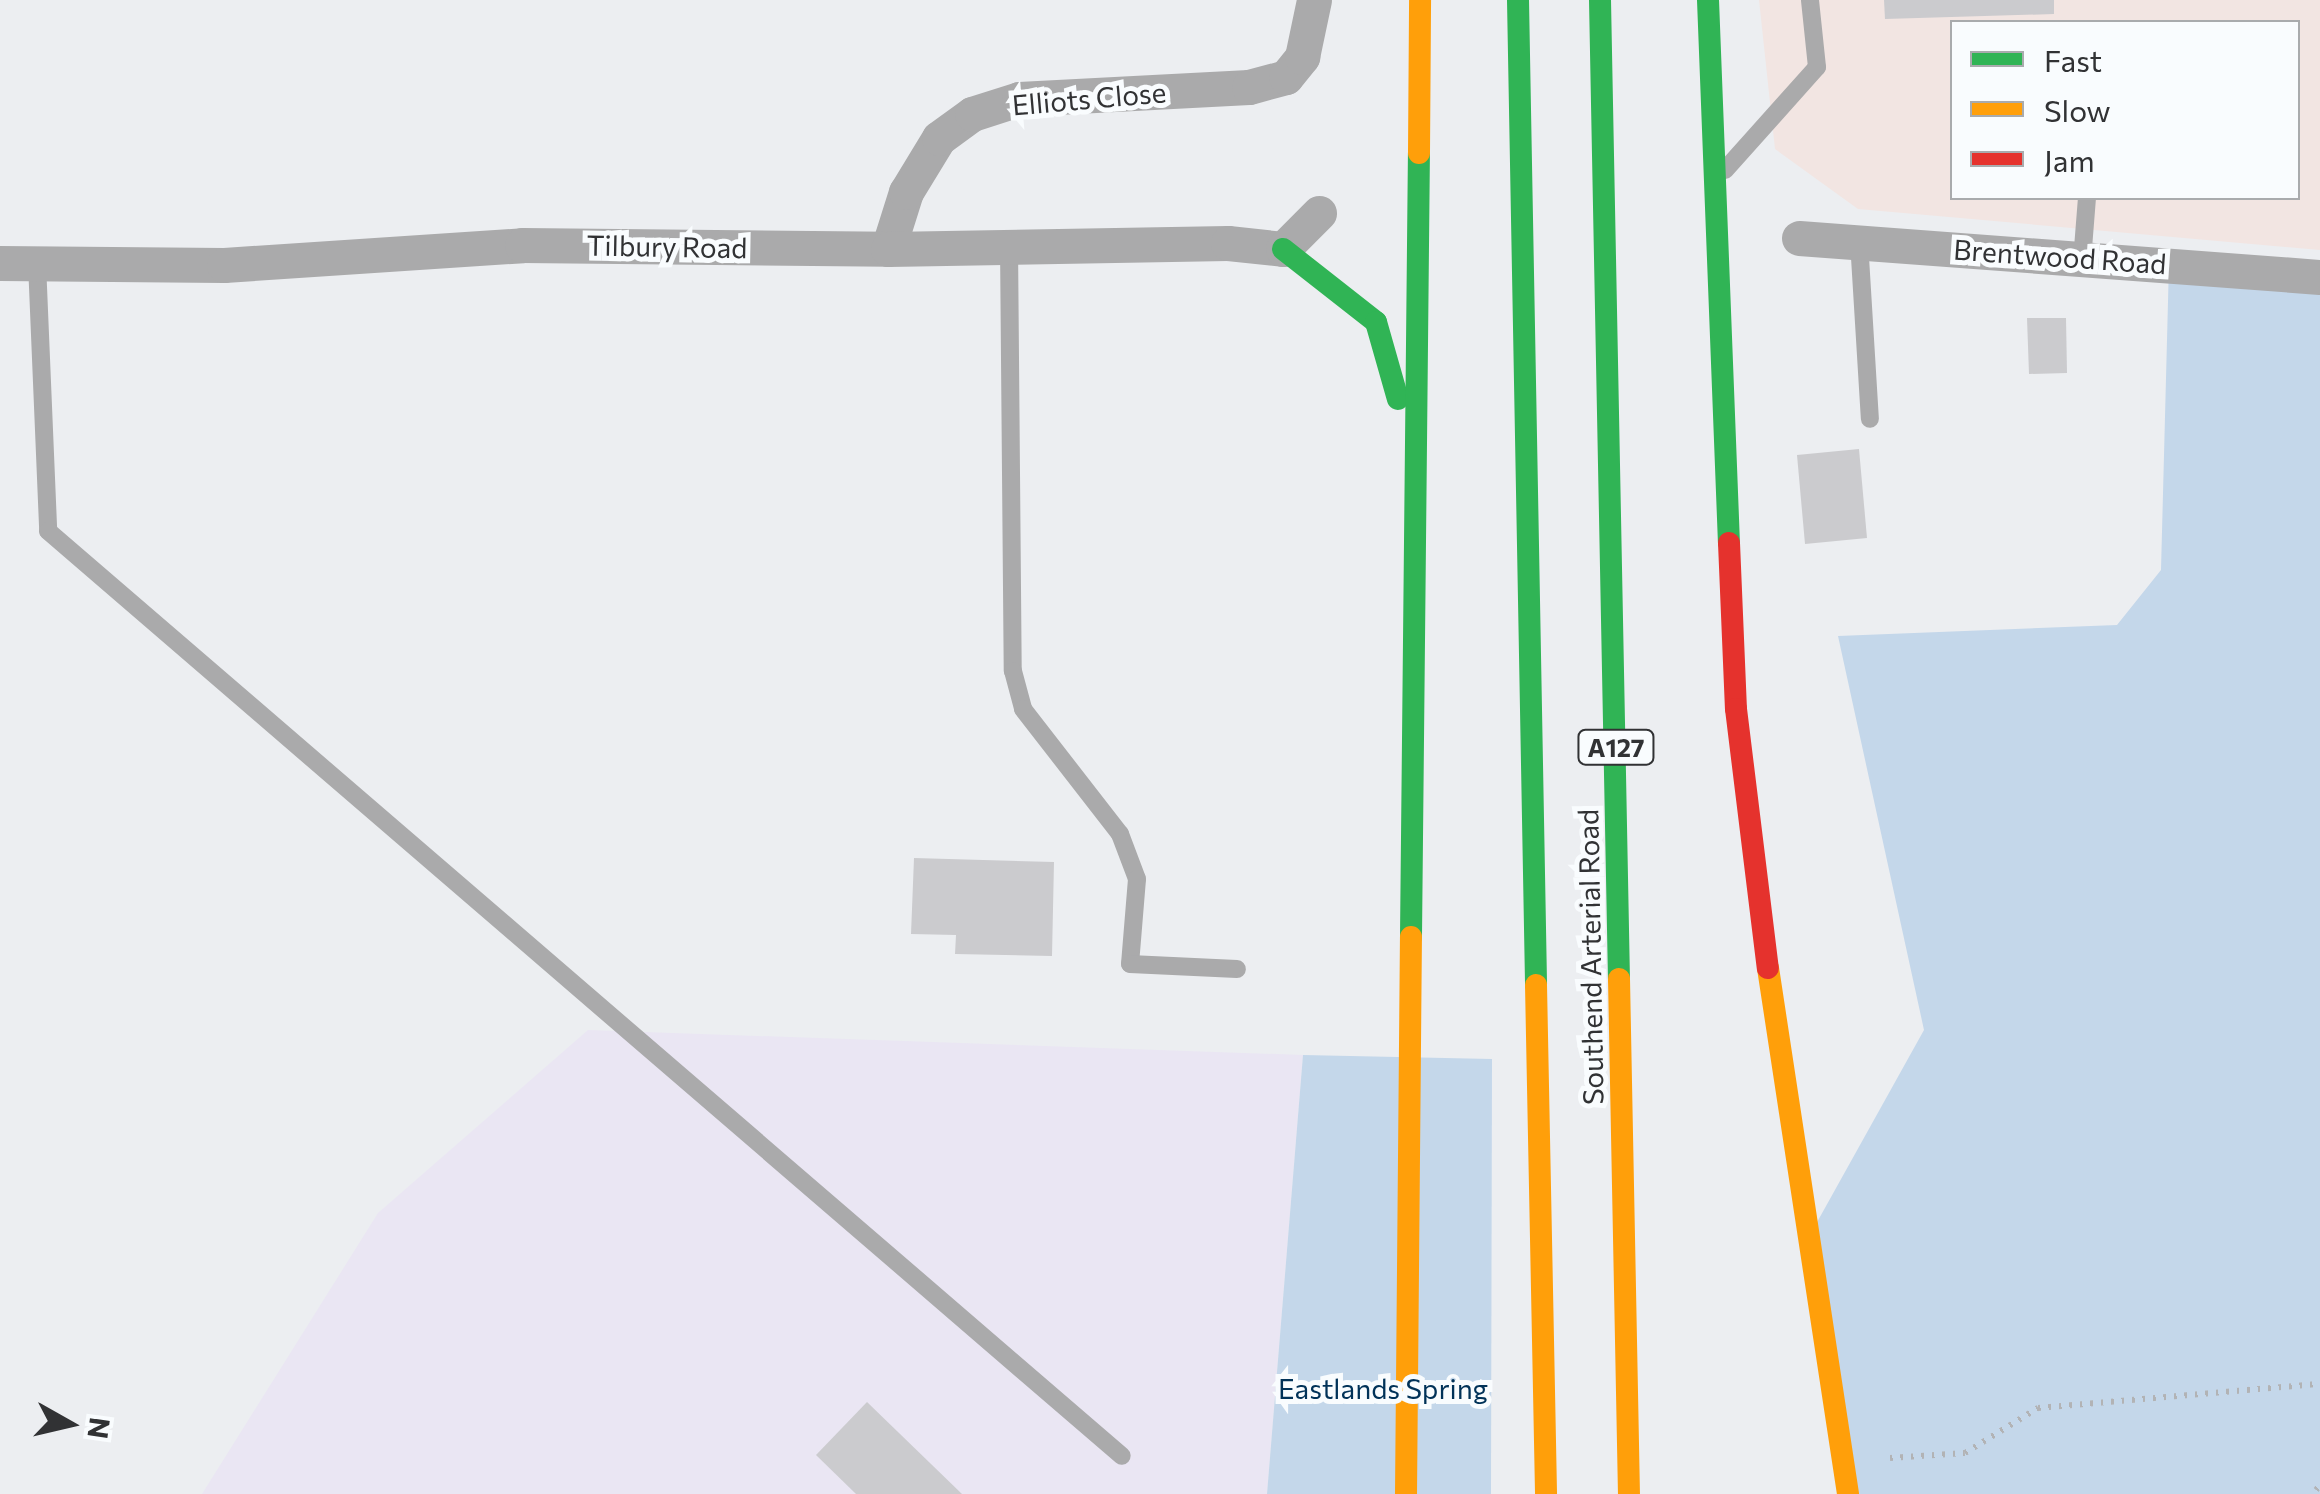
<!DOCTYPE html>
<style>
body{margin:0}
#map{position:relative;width:2320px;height:1494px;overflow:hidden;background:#eceef1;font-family:Commissioner,sans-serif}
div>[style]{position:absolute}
.commercial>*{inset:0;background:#f2e5e2}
.industrial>*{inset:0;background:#eae6f3}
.green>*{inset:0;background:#c4d7ea}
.building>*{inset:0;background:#cbcbce}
.path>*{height:6px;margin-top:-3px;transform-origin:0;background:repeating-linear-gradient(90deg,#b2b3b5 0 2.5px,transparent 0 10.5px)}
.lane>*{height:18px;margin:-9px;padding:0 9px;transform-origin:9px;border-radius:9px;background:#aaaaab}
.street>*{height:35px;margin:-17.5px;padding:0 17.5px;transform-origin:17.5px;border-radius:17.5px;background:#aaaaab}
.fast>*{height:22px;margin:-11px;padding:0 11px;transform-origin:11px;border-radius:11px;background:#30b455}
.slow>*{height:22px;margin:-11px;padding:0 11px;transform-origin:11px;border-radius:11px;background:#ff9f0a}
.jam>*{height:22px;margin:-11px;padding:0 11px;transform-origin:11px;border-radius:11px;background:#e5322d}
span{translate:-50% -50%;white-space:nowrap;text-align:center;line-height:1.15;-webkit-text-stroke:10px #f9fcfe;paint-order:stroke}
.shield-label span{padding:2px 8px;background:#f9fcfe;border:2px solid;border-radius:8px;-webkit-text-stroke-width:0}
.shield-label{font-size:25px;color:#313234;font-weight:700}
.street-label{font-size:28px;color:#313234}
.park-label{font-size:28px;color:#013258}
.legend{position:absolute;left:1950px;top:20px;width:350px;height:180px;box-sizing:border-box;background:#f9fcfe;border:2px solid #a9abad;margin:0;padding:12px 18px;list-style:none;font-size:30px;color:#313234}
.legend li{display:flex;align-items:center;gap:20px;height:50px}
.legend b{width:50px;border:2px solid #a9abad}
.north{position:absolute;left:20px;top:1374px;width:100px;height:100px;-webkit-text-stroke:8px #f9fcfe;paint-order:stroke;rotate:98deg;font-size:28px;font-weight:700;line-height:40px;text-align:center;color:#313234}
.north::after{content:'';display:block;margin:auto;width:35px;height:45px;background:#313234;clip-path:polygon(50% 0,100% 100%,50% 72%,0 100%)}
</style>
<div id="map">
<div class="commercial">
<div style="clip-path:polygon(evenodd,1759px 0,2320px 0,2320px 250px,1858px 209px,1775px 149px,1759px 0,1952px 22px,2298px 22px,2298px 198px,1952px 198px,1952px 22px)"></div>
</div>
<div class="industrial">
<div style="clip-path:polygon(588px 1030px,1303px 1055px,1267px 1494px,202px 1494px,378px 1213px)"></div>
</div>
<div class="green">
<div style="clip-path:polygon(2169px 263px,2320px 277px,2320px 1494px,1847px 1494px,1811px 1233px,1924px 1030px,1838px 636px,2117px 625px,2161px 570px)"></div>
<div style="clip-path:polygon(1303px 1055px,1492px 1059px,1491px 1494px,1267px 1494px)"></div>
</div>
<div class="building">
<div style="clip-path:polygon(1884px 0,2054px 0,2054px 14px,1885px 19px)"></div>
<div style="clip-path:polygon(2027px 318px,2066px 318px,2067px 373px,2029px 374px)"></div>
<div style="clip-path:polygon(1859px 449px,1867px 538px,1805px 544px,1797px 455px)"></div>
<div style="clip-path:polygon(914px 858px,1054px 862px,1052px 956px,955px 954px,956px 935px,911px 934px)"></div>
<div style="clip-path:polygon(867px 1402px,962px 1494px,856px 1494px,816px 1455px)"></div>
</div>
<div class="path">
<div style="left:1890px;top:1458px;width:75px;rotate:-3.8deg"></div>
<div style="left:1965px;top:1453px;width:86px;rotate:-31.7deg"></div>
<div style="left:2038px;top:1408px;width:283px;rotate:-4.9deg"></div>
<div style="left:2316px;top:1490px;width:6px;rotate:-51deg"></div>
</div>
<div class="lane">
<div style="left:1725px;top:170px;width:138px;rotate:-48.2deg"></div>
<div style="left:1817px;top:67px;width:67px;rotate:-96deg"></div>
<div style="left:1859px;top:241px;width:178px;rotate:86.5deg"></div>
<div style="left:1009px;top:244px;width:427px;rotate:89.5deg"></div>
<div style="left:1013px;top:671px;width:39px;rotate:75deg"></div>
<div style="left:1023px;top:709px;width:158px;rotate:52.2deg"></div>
<div style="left:1120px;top:834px;width:48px;rotate:69.3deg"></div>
<div style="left:1137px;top:879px;width:85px;rotate:94.7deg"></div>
<div style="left:1130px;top:964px;width:107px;rotate:2.7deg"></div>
<div style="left:2082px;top:261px;width:63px;rotate:-85.5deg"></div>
<div style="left:37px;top:263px;width:268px;rotate:87.6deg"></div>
<div style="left:48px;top:531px;width:1417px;rotate:40.74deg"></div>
</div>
<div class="street">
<div style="left:1799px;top:238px;width:522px;rotate:4.28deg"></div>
<div style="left:888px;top:249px;width:60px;rotate:-72.5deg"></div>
<div style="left:906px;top:192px;width:63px;rotate:-58.6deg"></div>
<div style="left:939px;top:138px;width:41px;rotate:-36deg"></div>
<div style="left:972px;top:114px;width:49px;rotate:-17.7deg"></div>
<div style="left:1019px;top:99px;width:230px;rotate:-3deg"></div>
<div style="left:1249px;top:87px;width:38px;rotate:-15deg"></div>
<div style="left:1286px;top:77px;width:26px;rotate:-51deg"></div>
<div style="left:1302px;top:57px;width:58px;rotate:-78.1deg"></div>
<div style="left:0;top:263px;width:224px;rotate:0.5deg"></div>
<div style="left:224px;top:265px;width:299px;rotate:-3.8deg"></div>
<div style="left:522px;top:245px;width:366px;rotate:0.6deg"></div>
<div style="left:888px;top:249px;width:340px;rotate:-1deg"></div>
<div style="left:1228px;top:243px;width:55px;rotate:6.2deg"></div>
<div style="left:1283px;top:249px;width:51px;rotate:-45deg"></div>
</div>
<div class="fast">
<div style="left:1518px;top:0;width:985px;rotate:88.95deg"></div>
<div style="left:1600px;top:0;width:979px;rotate:88.89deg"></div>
<div style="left:1708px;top:0;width:543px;rotate:87.79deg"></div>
<div style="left:1283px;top:249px;width:118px;rotate:38.1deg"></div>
<div style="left:1376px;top:322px;width:80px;rotate:74.1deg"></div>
<div style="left:1411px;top:937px;width:784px;rotate:-89.42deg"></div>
</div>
<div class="slow">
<div style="left:1419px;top:153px;width:153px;rotate:-89.6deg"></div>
<div style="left:1768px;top:968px;width:532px;rotate:81.35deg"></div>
<div style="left:1619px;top:979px;width:515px;rotate:88.89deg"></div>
<div style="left:1536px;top:985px;width:509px;rotate:88.87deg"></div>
<div style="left:1406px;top:1494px;width:557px;rotate:-89.49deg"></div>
</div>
<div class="jam">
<div style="left:1729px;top:543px;width:166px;rotate:87.6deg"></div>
<div style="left:1736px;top:709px;width:261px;rotate:83deg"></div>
</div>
<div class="shield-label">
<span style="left:1616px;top:747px">A127</span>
</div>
<div class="street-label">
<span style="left:1089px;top:98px;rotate:-5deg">Elliots Close</span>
<span style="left:667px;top:246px;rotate:1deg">Tilbury Road</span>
<span style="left:2060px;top:256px;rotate:4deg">Brentwood Road</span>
<span style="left:1590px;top:957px;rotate:-91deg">Southend Arterial Road</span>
</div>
<div class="park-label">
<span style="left:1383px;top:1388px">Eastlands Spring</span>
</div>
<ul class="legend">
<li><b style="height:12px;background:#30b455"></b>Fast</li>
<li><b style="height:12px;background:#ff9f0a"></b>Slow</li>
<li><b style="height:12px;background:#e5322d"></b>Jam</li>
</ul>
<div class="north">N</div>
</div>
